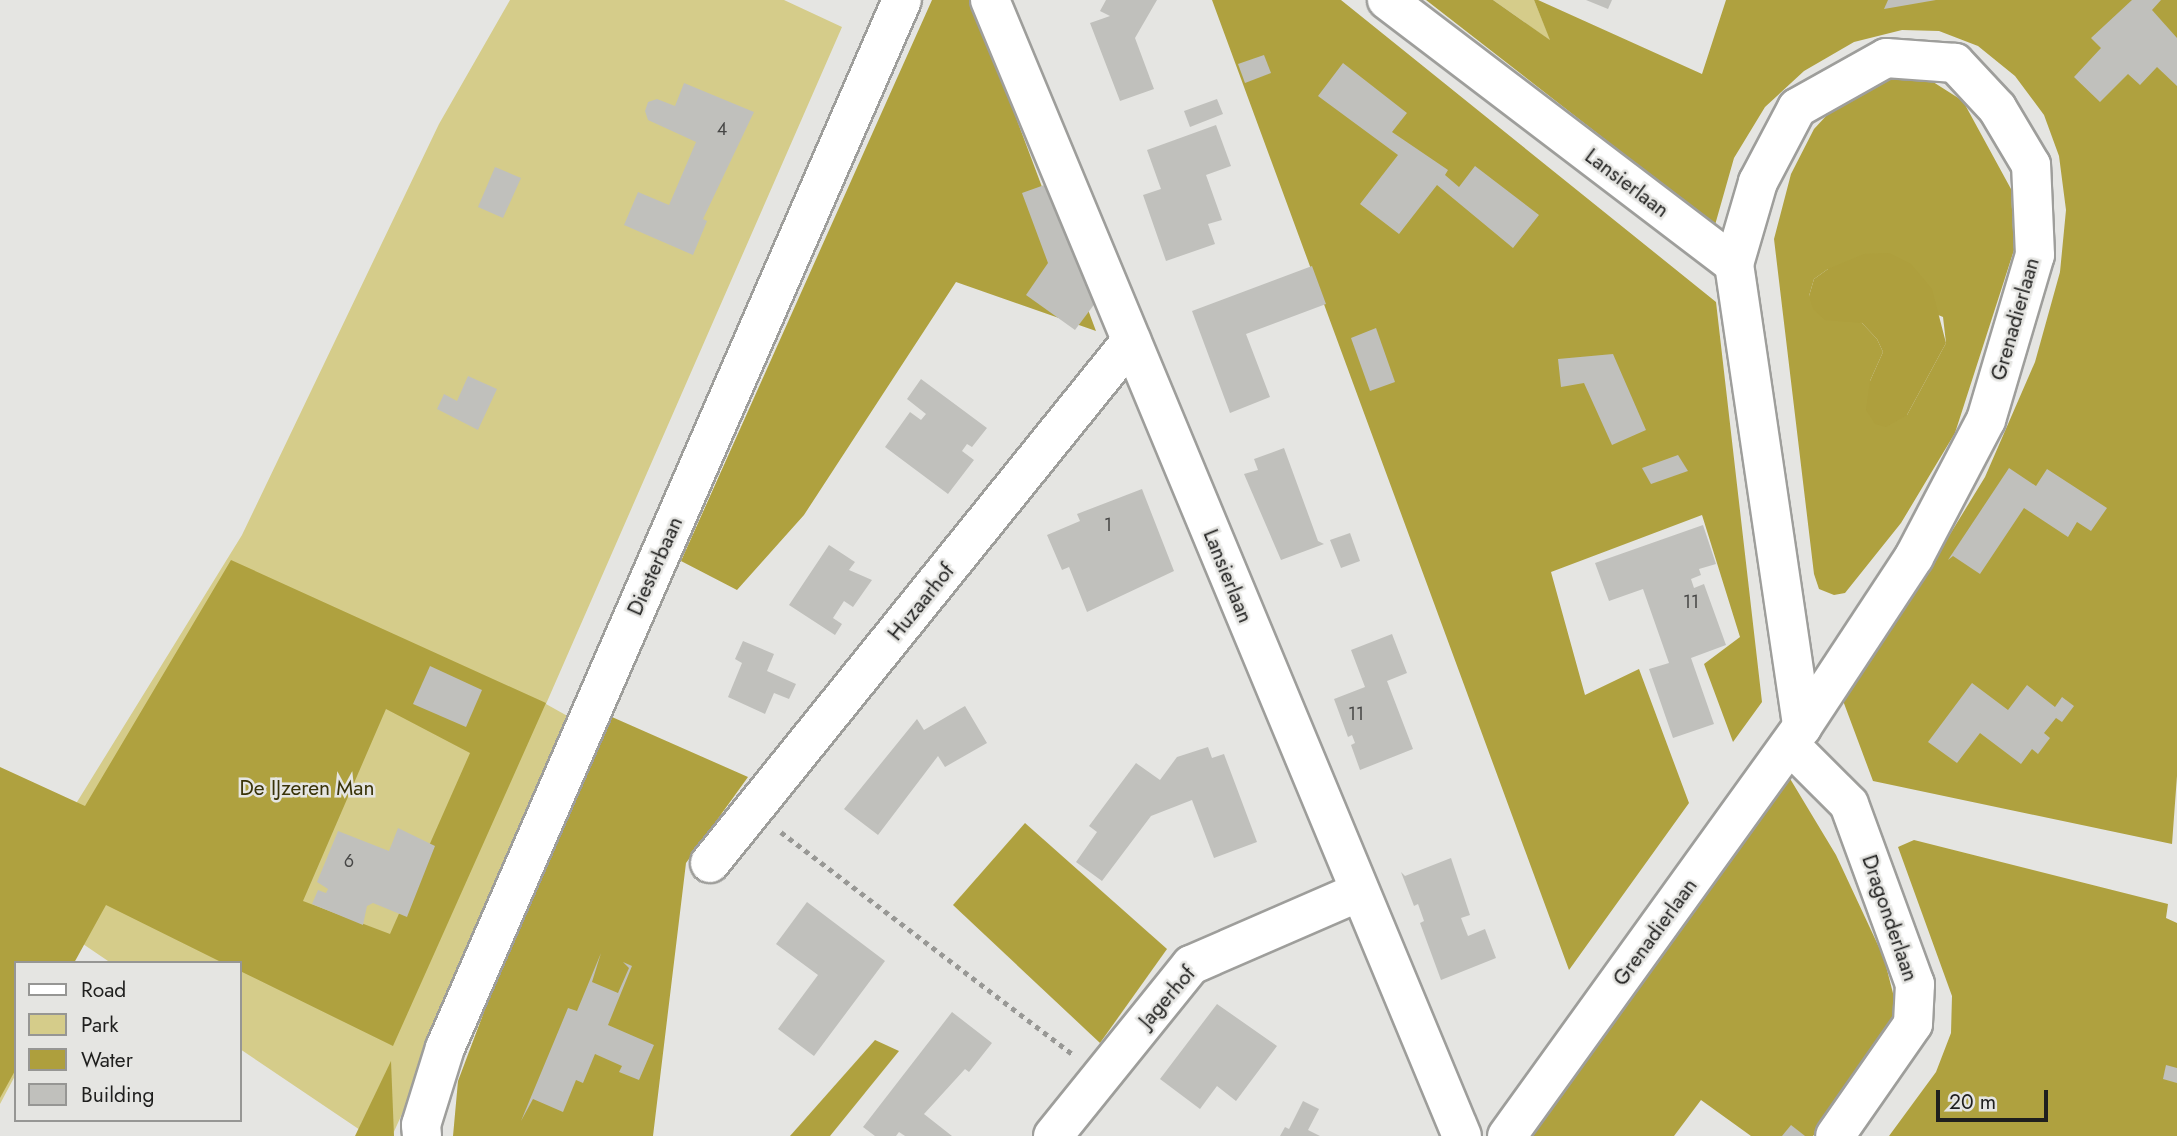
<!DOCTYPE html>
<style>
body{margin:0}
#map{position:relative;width:2177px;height:1136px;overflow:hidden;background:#e5e5e2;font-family:Jost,sans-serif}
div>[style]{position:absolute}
.green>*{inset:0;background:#d5cc8a}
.forest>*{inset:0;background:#afa13f}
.water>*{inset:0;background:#ae9f3d}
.building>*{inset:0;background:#c0c0bc}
.path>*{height:4.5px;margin-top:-2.25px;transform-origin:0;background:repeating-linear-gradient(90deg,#989895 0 5px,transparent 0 10px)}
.roads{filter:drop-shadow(2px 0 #9e9e9b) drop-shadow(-2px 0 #9e9e9b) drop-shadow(0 2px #9e9e9b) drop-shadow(0 -2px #9e9e9b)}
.minor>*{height:38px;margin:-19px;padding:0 19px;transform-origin:19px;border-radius:19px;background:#fff}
span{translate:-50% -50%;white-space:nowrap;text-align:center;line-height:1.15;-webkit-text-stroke:5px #e5e5e2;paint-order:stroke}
.number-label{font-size:18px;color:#474746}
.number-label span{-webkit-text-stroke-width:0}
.street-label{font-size:21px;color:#1f1f1e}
.park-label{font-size:21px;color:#393308}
.legend{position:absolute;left:14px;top:961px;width:228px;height:161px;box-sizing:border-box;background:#e5e5e2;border:2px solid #969694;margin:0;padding:9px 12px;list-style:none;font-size:21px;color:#1f1f1e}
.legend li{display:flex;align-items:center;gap:14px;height:35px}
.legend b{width:35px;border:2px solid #969694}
.scale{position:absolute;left:1936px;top:1090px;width:112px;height:32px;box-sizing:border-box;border:4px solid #1f1f1e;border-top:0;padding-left:9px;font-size:21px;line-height:24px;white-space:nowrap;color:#1f1f1e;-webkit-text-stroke:5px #e5e5e2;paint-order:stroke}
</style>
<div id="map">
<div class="green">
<div style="clip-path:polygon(510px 0,784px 0,842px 27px,546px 704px,580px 723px,392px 1136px,369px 1136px,240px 1049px,240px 963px,111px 963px,83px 944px,16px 963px,16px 1074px,0 1104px,0 769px,69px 815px,242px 535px,439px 124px)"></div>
<div style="clip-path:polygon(1493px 0,1534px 0,1551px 41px)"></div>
</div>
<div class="forest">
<div style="clip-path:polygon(932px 0,972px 0,1096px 331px,956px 282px,804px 515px,737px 590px,681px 561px)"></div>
<div style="clip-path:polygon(1212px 0,1341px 0,1716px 302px,1762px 702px,1733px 742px,1704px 664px,1740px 637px,1702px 515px,1551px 572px,1585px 695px,1639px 669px,1689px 803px,1569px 970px)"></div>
<div style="clip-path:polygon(1426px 0,1493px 0,1550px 40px,1534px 0,1538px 0,1702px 74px,1726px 0,2177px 0,2177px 776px,2172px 844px,1873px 781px,1839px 690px,1933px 562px,1985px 477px,2035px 362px,2060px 272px,2066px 210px,2059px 156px,2044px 115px,2015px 76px,1978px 46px,1939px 31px,1902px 30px,1854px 42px,1804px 71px,1765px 107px,1734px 158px,1715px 225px)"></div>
<div style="clip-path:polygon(evenodd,1884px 79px,1930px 80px,1963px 101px,2011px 189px,2014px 250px,1955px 433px,1901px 523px,1845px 593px,1834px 595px,1819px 589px,1814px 574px,1774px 239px,1791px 174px,1814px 129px,1841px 100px,1884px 79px,1828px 269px,1943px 317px,1946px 343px,1907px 415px,1870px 381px,1883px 352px,1877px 339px,1862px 323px,1809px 296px,1814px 279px,1828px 269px)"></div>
<div style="clip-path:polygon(evenodd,231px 560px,546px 703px,393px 1046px,240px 971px,240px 963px,223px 963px,106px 905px,74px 963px,16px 963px,16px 1069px,0 1098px,0 767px,85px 806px,231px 560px,386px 709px,470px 753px,390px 934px,303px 901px,386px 709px)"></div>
<div style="clip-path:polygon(612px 717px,748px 777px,686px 863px,653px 1136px,453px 1136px,458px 1081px,496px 980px)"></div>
<div style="clip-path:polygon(1783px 767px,1836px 855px,1884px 958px,1897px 1009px,1887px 1040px,1813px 1136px,1751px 1136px,1701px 1100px,1674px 1136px,1510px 1136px)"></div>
<div style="clip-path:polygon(1025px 823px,1167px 949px,1100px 1043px,953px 905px)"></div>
<div style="clip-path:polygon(1914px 840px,2168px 904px,2166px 918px,2177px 923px,2177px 1136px,1889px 1136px,1936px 1072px,1951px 1033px,1952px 996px,1898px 847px)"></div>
<div style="clip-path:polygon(875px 1040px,899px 1051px,830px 1136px,790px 1136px)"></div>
<div style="clip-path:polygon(391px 1061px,394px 1136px,355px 1136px)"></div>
</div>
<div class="water">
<div style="clip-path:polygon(1889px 253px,1911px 264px,1932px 289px,1946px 343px,1907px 415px,1886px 427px,1875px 424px,1866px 410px,1870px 381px,1883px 352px,1877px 339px,1862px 323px,1825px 320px,1813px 309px,1809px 296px,1814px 279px,1828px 269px,1864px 254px)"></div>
</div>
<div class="building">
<div style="clip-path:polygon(1106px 0,1157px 0,1135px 38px,1154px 89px,1120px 101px,1090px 23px,1110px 16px,1100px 11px)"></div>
<div style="clip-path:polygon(1586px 0,1612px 0,1608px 9px)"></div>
<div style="clip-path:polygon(1888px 0,1936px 0,1884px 9px)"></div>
<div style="clip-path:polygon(2132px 0,2161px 0,2152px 10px,2177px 38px,2177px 86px,2157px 67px,2140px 85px,2128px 74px,2100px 102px,2074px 77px,2101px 48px,2091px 38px)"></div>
<div style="clip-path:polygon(1264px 55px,1271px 73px,1245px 83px,1238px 64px)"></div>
<div style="clip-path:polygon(1343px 63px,1407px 113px,1392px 132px,1448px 170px,1445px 175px,1459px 187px,1475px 166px,1539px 215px,1513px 248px,1437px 185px,1399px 234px,1360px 204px,1398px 155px,1318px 96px)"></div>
<div style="clip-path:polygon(684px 83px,754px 112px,703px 219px,707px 221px,693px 255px,624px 225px,638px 192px,669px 205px,696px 142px,648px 120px,645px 111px,648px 102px,657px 99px,675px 106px)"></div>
<div style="clip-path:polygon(1217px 99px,1223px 114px,1190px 127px,1184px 111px)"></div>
<div style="clip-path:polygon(1216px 125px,1231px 166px,1206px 175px,1222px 220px,1208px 224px,1215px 244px,1166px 261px,1143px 195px,1161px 189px,1147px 150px)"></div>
<div style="clip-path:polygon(495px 167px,521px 178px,503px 218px,478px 207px)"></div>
<div style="clip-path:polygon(1050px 183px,1096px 302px,1075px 330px,1026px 295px,1048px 263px,1022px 193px)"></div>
<div style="clip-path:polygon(1312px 266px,1326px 304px,1246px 334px,1270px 397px,1230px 413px,1192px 311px)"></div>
<div style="clip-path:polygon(1376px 328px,1395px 382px,1370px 391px,1351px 338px)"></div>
<div style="clip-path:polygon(1613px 354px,1646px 430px,1612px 445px,1584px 383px,1561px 387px,1558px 359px)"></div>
<div style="clip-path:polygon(468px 376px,497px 389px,478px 430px,437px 409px,444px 394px,457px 401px)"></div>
<div style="clip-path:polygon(921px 379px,987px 428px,972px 447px,967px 444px,962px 451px,974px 460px,948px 494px,885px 447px,910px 412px,921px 420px,926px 414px,907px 399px)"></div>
<div style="clip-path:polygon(1284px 448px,1318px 541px,1324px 544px,1281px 560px,1244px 474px,1258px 470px,1254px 459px)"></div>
<div style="clip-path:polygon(1678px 455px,1688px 471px,1651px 484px,1642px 468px)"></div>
<div style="clip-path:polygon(2009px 468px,2036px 486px,2047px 469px,2107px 508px,2091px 531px,2077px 522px,2068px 537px,2024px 508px,1980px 574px,1953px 556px,1948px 560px)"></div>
<div style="clip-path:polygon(1142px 489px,1174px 571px,1087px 612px,1069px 567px,1062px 570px,1047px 535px,1080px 521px,1077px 514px)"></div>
<div style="clip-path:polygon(1703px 525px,1716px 564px,1699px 569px,1701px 575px,1691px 579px,1694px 588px,1704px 584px,1726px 645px,1691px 658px,1714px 724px,1673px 738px,1649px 669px,1669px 663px,1643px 589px,1609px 601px,1595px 563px)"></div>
<div style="clip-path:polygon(1350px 533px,1360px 561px,1341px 568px,1330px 540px)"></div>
<div style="clip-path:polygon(829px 545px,855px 562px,849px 570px,872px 580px,853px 607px,844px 601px,833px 618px,842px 624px,835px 635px,789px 605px)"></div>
<div style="clip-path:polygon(1392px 634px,1407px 673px,1387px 681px,1413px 749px,1360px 770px,1351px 745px,1355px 743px,1352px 735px,1348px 737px,1334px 699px,1365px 687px,1351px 650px)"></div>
<div style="clip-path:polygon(743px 641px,774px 654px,767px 671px,796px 684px,789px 699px,774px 693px,765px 714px,728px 697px,742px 663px,735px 659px)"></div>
<div style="clip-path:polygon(430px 666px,482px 690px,466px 727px,413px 704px)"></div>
<div style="clip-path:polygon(1972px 683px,2008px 710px,2027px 685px,2055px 707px,2062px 697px,2074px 706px,2062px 722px,2056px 718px,2044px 733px,2050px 738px,2038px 754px,2032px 749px,2021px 764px,1980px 733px,1957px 763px,1928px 742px)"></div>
<div style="clip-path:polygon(965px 706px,987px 743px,945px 767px,938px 756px,878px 835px,844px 809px,917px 719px,924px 730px)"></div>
<div style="clip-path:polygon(1208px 747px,1212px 758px,1224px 754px,1257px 842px,1214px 858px,1192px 800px,1151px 816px,1102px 881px,1076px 862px,1097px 832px,1089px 826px,1136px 763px,1160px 780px,1177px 757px)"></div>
<div style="clip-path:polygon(398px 828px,435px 846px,407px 917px,373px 903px,367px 906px,363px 925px,312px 904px,318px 890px,326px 893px,328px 889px,317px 882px,338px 831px,389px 851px)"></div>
<div style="clip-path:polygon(1451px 858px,1470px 915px,1461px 918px,1468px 936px,1485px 929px,1496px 958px,1441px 980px,1420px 923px,1424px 921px,1418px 904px,1414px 906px,1401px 872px,1405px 876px)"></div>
<div style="clip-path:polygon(807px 902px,885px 961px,814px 1056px,778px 1029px,818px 975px,776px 944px)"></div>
<div style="clip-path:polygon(601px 953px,592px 982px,618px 993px,629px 968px,623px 962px,632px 966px,608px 1025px,654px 1045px,639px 1080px,619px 1072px,622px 1066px,595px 1054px,583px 1083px,576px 1080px,563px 1112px,533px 1099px,521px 1121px,568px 1008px,577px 1011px)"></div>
<div style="clip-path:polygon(1217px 1004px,1277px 1046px,1236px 1101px,1217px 1086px,1200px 1109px,1160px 1079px)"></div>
<div style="clip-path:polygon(952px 1012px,992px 1043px,969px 1072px,965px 1069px,924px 1114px,952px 1136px,905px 1136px,899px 1132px,896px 1136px,875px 1136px,863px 1127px)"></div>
<div style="clip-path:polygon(2166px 1065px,2177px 1068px,2177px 1083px,2163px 1079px)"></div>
<div style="clip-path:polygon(1303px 1101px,1319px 1109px,1308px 1130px,1320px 1136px,1280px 1136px,1285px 1127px,1289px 1129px)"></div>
<div style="clip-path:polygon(1791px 1125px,1805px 1136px,1782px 1136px)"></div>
</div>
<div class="path">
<div style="left:781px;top:832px;width:366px;rotate:37.3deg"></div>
</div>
<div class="roads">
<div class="minor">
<div style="left:990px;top:0;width:1230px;rotate:67.44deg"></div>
<div style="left:1387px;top:0;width:436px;rotate:37.3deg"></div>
<div style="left:1790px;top:745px;width:83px;rotate:45deg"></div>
<div style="left:1849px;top:804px;width:192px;rotate:69.9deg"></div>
<div style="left:1915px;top:984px;width:40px;rotate:92.9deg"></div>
<div style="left:1913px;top:1024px;width:136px;rotate:124.9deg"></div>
<div style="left:710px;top:863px;width:671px;rotate:-51.11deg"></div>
<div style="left:422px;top:1136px;width:11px;rotate:-95deg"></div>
<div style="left:421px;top:1125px;width:81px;rotate:-72.7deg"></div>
<div style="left:445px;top:1048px;width:1143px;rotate:-66.44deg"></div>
<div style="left:1053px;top:1136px;width:220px;rotate:-51.1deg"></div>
<div style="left:1191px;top:965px;width:183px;rotate:-23.5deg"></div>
<div style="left:1507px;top:1136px;width:504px;rotate:-54.2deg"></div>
<div style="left:1802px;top:727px;width:204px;rotate:-56.6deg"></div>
<div style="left:1914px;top:557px;width:155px;rotate:-62.3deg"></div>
<div style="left:1986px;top:420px;width:172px;rotate:-73.5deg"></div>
<div style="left:2035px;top:255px;width:90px;rotate:-92.5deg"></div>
<div style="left:2031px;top:165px;width:66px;rotate:-120.8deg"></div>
<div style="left:1997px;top:108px;width:62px;rotate:-133deg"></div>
<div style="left:1955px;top:63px;width:69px;rotate:-175.9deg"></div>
<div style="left:1886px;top:58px;width:102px;rotate:150.7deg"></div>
<div style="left:1797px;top:108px;width:84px;rotate:117.8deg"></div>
<div style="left:1758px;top:182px;width:85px;rotate:106.3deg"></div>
<div style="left:1734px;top:264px;width:468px;rotate:81.6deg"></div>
</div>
</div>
<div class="number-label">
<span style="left:722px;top:129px">4</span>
<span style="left:1108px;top:525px">1</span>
<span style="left:1691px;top:602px">11</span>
<span style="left:1356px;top:714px">11</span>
<span style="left:349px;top:861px">6</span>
</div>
<div class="street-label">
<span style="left:1627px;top:183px;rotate:37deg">Lansierlaan</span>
<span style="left:2015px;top:319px;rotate:-74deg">Grenadierlaan</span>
<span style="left:655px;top:566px;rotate:-66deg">Diesterbaan</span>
<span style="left:1228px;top:576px;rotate:68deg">Lansierlaan</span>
<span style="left:921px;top:602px;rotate:-51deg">Huzaarhof</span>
<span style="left:1890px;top:918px;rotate:71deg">Dragonderlaan</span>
<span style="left:1655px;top:932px;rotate:-54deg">Grenadierlaan</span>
<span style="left:1167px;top:997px;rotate:-49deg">Jagerhof</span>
</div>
<div class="park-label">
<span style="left:307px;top:788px">De IJzeren Man</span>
</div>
<ul class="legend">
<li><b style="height:9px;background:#fff"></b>Road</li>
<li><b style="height:19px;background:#d5cc8a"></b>Park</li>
<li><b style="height:19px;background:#ae9f3d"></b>Water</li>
<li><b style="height:19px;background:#c0c0bc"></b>Building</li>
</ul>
<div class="scale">20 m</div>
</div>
